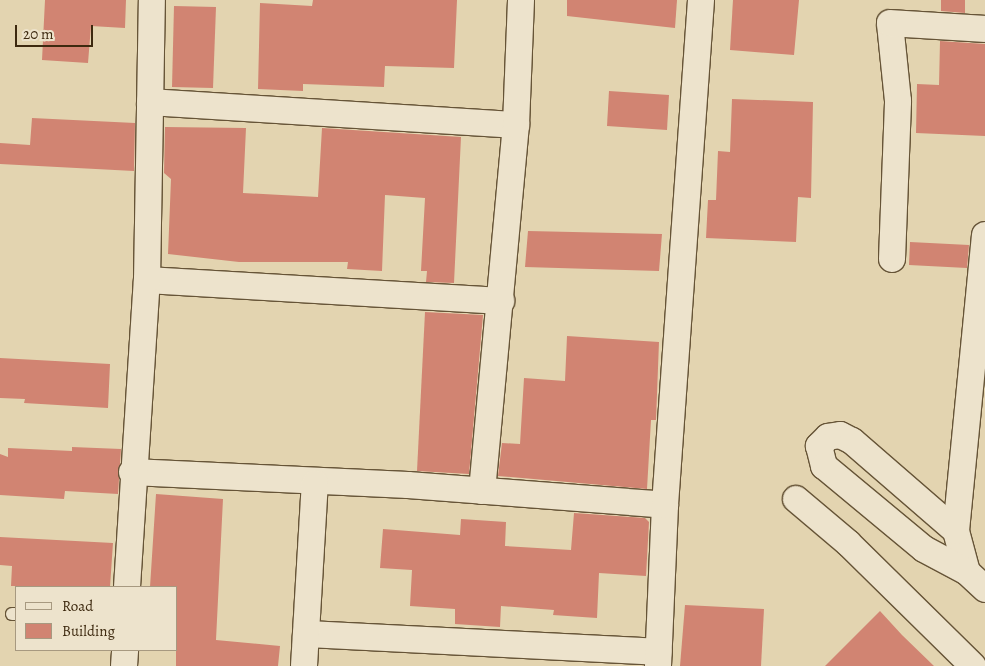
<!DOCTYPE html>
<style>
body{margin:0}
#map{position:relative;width:985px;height:666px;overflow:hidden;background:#e3d4b0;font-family:Alegreya,serif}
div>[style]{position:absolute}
.building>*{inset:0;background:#d18472}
.roads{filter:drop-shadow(1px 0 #665437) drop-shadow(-1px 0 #665437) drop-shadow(0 1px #665437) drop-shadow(0 -1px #665437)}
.service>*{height:12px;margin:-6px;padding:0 6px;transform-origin:6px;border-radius:6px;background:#ede3cc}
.minor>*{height:26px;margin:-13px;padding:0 13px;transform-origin:13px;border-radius:13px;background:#ede3cc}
span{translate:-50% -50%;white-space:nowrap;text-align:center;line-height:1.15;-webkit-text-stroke:4.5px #ede3cc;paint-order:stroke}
.legend{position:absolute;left:15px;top:586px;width:162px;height:65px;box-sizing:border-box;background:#ede3cc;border:1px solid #a79980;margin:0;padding:6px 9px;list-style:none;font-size:15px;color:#3d290f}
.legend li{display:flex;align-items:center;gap:10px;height:25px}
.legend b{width:25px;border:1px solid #a79980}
.scale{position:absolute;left:15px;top:25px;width:78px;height:22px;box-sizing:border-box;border:2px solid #3d290f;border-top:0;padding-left:6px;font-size:15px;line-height:18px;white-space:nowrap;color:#3d290f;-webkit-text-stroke:4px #ede3cc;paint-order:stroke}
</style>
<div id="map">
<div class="building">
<div style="clip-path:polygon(45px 0,126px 0,125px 28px,91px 26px,88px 63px,42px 60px)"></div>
<div style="clip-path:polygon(313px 0,457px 0,454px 68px,385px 66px,384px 87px,303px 84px,303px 91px,258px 89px,260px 3px,312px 6px)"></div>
<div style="clip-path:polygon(567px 0,677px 0,675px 28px,567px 16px)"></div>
<div style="clip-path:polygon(733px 0,799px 0,794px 55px,730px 50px)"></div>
<div style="clip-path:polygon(941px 0,965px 0,965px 13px,941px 11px)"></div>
<div style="clip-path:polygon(174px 6px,216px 7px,213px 88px,172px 87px)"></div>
<div style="clip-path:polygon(940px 41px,985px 44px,985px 136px,916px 133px,917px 84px,939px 85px)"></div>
<div style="clip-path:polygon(609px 91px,669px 95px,667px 130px,607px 126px)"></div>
<div style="clip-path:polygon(732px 99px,813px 102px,811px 198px,798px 197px,796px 242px,706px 238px,708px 200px,716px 200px,718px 151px,730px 152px)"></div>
<div style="clip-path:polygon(32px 118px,135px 123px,134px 171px,0 164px,0 143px,30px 145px)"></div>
<div style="clip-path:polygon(165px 127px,246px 128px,243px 193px,318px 197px,322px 128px,461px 137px,454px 283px,426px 282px,427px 271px,421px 271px,425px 198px,385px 195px,382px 271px,347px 269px,348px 262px,239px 262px,168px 254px,171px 179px,164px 173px)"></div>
<div style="clip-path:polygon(528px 231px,662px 234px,659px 271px,525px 267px)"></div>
<div style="clip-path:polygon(910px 242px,969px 245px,967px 268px,909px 265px)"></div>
<div style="clip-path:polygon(425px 312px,483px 315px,469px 474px,417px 471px)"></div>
<div style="clip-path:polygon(567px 336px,659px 342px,656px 420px,651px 420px,647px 489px,498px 476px,502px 443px,520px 444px,524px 378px,565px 381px)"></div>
<div style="clip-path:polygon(0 358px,110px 364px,108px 408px,24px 403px,25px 399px,0 398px)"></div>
<div style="clip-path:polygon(72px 447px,121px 449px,118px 494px,65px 491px,64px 499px,0 495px,0 454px,8px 457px,8px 448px,72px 451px)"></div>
<div style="clip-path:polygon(156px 494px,223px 499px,216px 640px,280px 646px,278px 666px,176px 666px,176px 587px,150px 587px)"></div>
<div style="clip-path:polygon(574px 513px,645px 518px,649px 522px,646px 576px,599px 573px,597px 618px,553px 615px,554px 610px,501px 606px,500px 627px,455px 624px,455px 609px,410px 606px,412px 570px,380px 568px,383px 529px,460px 535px,461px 519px,506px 522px,505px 546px,571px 550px)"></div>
<div style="clip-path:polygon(0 537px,113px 543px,110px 587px,11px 586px,12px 566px,0 565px)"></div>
<div style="clip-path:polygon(685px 605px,764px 609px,761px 666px,680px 666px)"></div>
<div style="clip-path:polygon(880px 611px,902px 635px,934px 666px,825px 666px)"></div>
</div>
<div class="roads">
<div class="service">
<div style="left:12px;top:614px;width:4px"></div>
</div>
<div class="minor">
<div style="left:150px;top:102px;width:367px;rotate:3.6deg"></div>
<div style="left:985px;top:235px;width:297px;rotate:95.6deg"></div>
<div style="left:956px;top:531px;width:42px;rotate:75deg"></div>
<div style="left:967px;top:572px;width:25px;rotate:43deg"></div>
<div style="left:892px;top:259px;width:158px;rotate:-87.8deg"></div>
<div style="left:898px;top:101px;width:78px;rotate:-95.9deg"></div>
<div style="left:890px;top:23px;width:95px;rotate:3.6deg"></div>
<div style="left:147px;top:280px;width:355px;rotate:3.4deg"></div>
<div style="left:132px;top:472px;width:276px;rotate:2.7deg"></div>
<div style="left:408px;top:485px;width:258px;rotate:4.4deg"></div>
<div style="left:482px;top:491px;width:368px;rotate:-84.7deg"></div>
<div style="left:516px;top:125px;width:125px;rotate:-87.7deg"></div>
<div style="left:796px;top:499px;width:68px;rotate:40.2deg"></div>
<div style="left:848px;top:543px;width:175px;rotate:44.5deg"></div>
<div style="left:956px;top:531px;width:138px;rotate:-139.1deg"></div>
<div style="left:852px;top:441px;width:13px;rotate:-153deg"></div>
<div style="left:840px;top:435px;width:12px;rotate:171deg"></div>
<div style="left:828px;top:437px;width:13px;rotate:135deg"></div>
<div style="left:819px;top:446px;width:21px;rotate:76deg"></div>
<div style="left:824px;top:466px;width:130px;rotate:39.7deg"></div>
<div style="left:924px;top:549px;width:49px;rotate:28.1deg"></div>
<div style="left:127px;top:587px;width:308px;rotate:-86.3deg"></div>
<div style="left:147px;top:280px;width:280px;rotate:-89deg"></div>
<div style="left:306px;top:634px;width:353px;rotate:2.9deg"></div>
<div style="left:124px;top:666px;width:16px;rotate:-86deg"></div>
<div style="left:304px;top:666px;width:183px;rotate:-86.6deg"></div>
<div style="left:658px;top:666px;width:161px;rotate:-87.5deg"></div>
<div style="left:665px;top:505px;width:506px;rotate:-85.92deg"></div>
</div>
</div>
<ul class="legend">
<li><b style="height:6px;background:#ede3cc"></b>Road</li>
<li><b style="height:14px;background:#d18472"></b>Building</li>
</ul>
<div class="scale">20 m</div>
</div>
